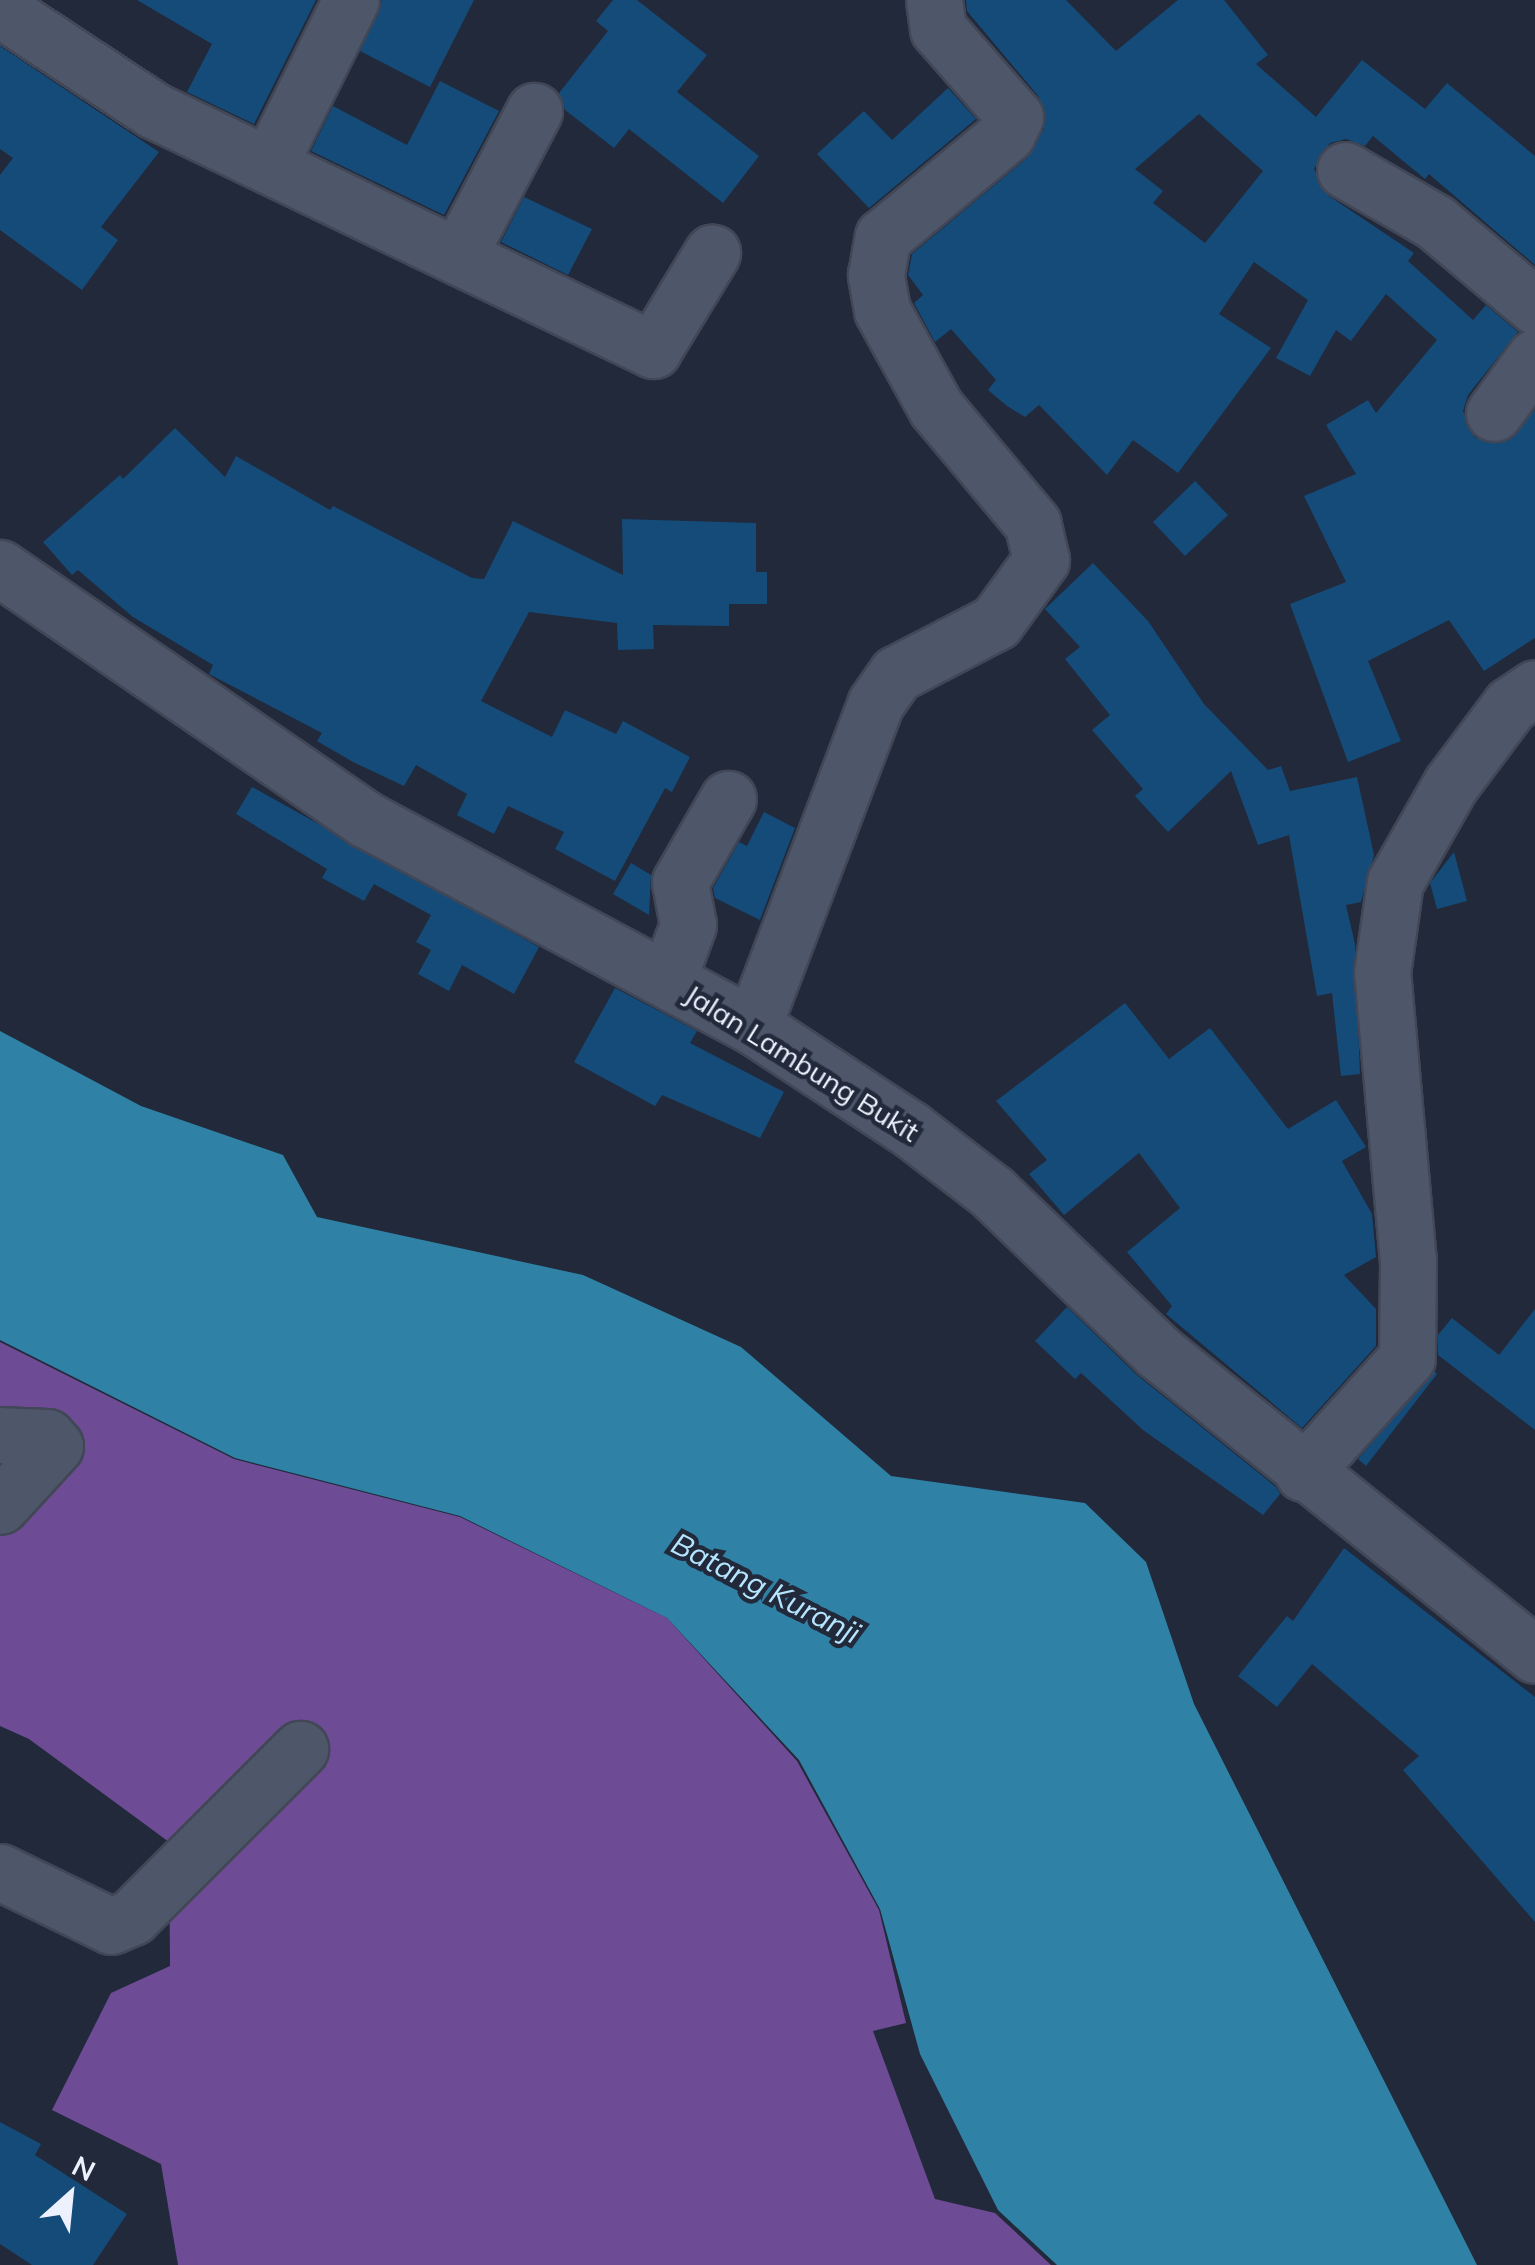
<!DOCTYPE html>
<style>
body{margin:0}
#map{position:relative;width:1535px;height:2265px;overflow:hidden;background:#21293a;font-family:Mulish,sans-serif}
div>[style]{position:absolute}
.forest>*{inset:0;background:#6d4b95}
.water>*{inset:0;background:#2f82a5}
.building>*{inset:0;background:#144b79}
.roads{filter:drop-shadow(2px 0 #414756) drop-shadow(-2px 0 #414756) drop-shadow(0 2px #414756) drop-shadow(0 -2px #414756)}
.minor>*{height:55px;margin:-27.5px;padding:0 27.5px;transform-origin:27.5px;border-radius:27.5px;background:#4e566a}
span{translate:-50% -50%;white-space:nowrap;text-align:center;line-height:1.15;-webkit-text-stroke:9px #21293a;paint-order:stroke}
.street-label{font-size:28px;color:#ecf1fd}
.water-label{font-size:30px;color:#b6e6ff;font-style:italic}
.north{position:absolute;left:20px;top:2145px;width:100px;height:100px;-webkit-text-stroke:8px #21293a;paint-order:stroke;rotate:27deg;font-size:28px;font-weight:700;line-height:40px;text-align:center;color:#ecf1fd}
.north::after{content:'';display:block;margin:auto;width:35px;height:45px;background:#ecf1fd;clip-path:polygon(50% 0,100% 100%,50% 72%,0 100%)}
</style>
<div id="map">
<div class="forest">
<div style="clip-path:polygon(0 1342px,234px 1459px,460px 1517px,667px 1618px,797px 1761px,879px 1910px,906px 2023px,873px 2031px,935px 2199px,995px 2213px,1051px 2265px,178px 2265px,161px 2164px,52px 2110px,111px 1993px,170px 1966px,169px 1842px,29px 1739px,0 1726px)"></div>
</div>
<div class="water">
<div style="clip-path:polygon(0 1031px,141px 1106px,283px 1155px,317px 1217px,583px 1275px,741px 1347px,891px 1476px,1085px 1503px,1146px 1562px,1194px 1704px,1477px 2265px,1057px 2265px,998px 2210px,920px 2054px,880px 1909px,799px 1760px,667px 1618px,460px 1516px,235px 1458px,0 1340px)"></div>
</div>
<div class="building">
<div style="clip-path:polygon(137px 0,316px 0,254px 124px,187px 92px,212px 44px)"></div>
<div style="clip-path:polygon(382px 0,474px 0,430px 87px,360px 51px)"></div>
<div style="clip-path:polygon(613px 0,637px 0,707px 55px,677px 92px,759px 156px,723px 203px,629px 129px,614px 148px,565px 110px,559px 93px,608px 31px,596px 21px)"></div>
<div style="clip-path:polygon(evenodd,966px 0,1066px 0,1116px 51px,1178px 0,1224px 0,1268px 55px,1256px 64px,1316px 117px,1362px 60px,1425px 109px,1447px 83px,1535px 156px,1535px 265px,1429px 174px,1425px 179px,1373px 136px,1365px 146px,1346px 139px,1330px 143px,1314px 169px,1329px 196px,1414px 253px,1408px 261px,1473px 320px,1486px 305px,1518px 332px,1468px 395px,1463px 411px,1475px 438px,1507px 441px,1535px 410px,1535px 638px,1484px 671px,1449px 620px,1368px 661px,1401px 741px,1348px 762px,1290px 604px,1346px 582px,1304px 496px,1356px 474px,1326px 425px,1368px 400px,1376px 413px,1437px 340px,1386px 294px,1351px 341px,1336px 330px,1310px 376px,1276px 358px,1308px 300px,1254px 262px,1219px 314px,1271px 348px,1178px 473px,1133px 440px,1107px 475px,1039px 405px,1025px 417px,1007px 406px,988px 390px,996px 380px,951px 329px,935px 342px,914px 303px,923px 295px,908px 275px,912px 254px,1027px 158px,1044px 129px,1039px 97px,967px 11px,966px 0,1199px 114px,1263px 171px,1205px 243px,1153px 203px,1163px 191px,1135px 169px,1199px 114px)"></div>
<div style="clip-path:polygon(0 46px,159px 152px,101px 227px,118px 240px,82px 290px,0 230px,0 175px,13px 158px,0 149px)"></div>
<div style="clip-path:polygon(440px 81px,499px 111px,444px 215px,311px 151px,333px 106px,407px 145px)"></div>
<div style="clip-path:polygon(948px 88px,976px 119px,869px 208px,817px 154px,864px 111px,892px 140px)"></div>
<div style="clip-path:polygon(524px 197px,592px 229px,568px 275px,501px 242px)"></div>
<div style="clip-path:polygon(175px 428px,225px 477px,236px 456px,330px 510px,333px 506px,472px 578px,484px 579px,513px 521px,623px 575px,622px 519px,756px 523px,756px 572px,767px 572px,767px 604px,729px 604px,729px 626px,653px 625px,654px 649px,618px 650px,617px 623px,529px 612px,481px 701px,552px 737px,565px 710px,616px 734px,623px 721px,690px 757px,672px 792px,665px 788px,615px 881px,555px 849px,564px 832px,508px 806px,494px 834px,457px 815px,467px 794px,416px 765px,404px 786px,353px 762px,317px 741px,322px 733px,209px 674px,213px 665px,133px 617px,78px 570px,72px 575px,43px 542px,120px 475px,123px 479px)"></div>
<div style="clip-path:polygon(1195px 481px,1228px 515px,1185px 556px,1153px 522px)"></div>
<div style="clip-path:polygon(1093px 563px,1148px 621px,1204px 704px,1268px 770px,1281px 766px,1290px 791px,1357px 777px,1374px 855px,1361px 902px,1346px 905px,1355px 944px,1360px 1074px,1341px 1076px,1332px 993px,1317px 996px,1289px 835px,1258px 845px,1231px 771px,1168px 832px,1135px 796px,1143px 789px,1092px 730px,1110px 715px,1065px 659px,1080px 647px,1045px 609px)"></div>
<div style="clip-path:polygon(252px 787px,539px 947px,514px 994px,462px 965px,449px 991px,418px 974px,431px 950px,416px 942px,431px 915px,374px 884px,364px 901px,322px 878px,327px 869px,236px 814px)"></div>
<div style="clip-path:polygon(764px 812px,795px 828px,760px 920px,715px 898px,713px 888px,739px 842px,747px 846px)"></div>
<div style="clip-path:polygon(1454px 852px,1467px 901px,1437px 909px,1430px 883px)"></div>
<div style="clip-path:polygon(631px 863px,651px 875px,649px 915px,613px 894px)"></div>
<div style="clip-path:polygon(615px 988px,697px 1031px,690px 1043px,784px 1092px,760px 1138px,662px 1095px,655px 1106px,574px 1062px)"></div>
<div style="clip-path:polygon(1125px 1003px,1169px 1059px,1210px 1028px,1288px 1129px,1336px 1100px,1366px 1147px,1342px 1161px,1372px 1214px,1376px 1257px,1344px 1275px,1376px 1309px,1376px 1346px,1302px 1428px,1166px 1314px,1172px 1306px,1127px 1252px,1180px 1208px,1139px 1153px,1064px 1215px,1029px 1174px,1047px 1160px,996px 1101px)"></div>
<div style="clip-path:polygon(1067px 1307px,1137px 1375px,1276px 1487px,1280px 1494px,1263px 1515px,1143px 1430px,1081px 1373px,1075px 1379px,1035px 1341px)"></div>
<div style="clip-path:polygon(1535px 1309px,1535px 1430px,1438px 1355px,1438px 1335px,1452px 1318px,1499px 1355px)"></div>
<div style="clip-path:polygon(1434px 1371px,1437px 1374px,1366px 1466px,1358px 1459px)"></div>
<div style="clip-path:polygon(1344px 1548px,1535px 1697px,1535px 1922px,1403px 1770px,1419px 1756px,1312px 1664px,1277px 1707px,1238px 1676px,1287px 1616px,1293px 1621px)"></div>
<div style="clip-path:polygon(0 2122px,41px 2144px,35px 2155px,127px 2214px,93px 2265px,32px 2265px,0 2244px)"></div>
</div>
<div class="roads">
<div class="minor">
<div style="left:0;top:9px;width:183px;rotate:33.4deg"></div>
<div style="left:153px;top:110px;width:555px;rotate:25.64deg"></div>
<div style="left:653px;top:350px;width:114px;rotate:-58.7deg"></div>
<div style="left:269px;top:165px;width:184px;rotate:-63.6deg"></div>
<div style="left:1345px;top:170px;width:104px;rotate:30deg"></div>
<div style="left:1435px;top:222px;width:131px;rotate:40deg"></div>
<div style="left:458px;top:256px;width:164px;rotate:-62.3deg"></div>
<div style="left:1494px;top:413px;width:69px;rotate:-53.8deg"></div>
<div style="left:0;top:568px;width:443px;rotate:34.5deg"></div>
<div style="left:365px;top:819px;width:440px;rotate:28.1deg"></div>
<div style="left:753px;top:1026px;width:188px;rotate:33.3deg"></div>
<div style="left:910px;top:1129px;width:103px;rotate:37.5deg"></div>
<div style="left:992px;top:1192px;width:229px;rotate:43.9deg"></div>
<div style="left:1157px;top:1351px;width:485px;rotate:38.8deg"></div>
<div style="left:668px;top:979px;width:58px;rotate:-69.7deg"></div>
<div style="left:688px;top:925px;width:44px;rotate:-100.5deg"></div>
<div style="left:680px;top:882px;width:96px;rotate:-60deg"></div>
<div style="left:753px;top:1026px;width:344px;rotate:-69.2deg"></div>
<div style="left:875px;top:704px;width:37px;rotate:-55deg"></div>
<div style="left:896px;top:674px;width:113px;rotate:-27.5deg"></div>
<div style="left:996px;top:622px;width:77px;rotate:-54deg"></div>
<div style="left:1041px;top:560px;width:37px;rotate:-103deg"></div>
<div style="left:1033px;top:524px;width:151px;rotate:-129.9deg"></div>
<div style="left:936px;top:408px;width:112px;rotate:-118.9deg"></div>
<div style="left:882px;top:310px;width:36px;rotate:-100deg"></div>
<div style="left:876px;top:275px;width:39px;rotate:-80deg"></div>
<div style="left:883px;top:237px;width:161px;rotate:-39.7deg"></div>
<div style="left:1007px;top:134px;width:19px;rotate:-65deg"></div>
<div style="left:1015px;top:117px;width:117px;rotate:-131.2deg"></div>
<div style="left:938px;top:29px;width:29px;rotate:-98deg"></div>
<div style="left:0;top:1435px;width:47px;rotate:2.4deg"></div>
<div style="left:47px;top:1437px;width:12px;rotate:48deg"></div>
<div style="left:55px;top:1446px;width:81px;rotate:132.5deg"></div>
<div style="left:1303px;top:1473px;width:155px;rotate:-47.9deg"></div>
<div style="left:1407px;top:1358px;width:96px;rotate:-89.4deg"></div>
<div style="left:1408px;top:1262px;width:290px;rotate:-95.1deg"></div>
<div style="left:1382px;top:973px;width:92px;rotate:-81.9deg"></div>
<div style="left:1395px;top:882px;width:113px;rotate:-60.3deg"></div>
<div style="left:1451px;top:784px;width:99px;rotate:-53.2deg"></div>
<div style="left:1510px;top:705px;width:30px;rotate:-34deg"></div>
<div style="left:0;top:1872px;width:123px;rotate:25.9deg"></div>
<div style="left:111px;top:1926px;width:23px;rotate:-23deg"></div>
<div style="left:132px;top:1917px;width:238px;rotate:-45deg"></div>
</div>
</div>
<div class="street-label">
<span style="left:802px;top:1063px;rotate:32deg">Jalan Lambung Bukit</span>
</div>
<div class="water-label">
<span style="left:766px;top:1588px;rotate:27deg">Batang Kuranji</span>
</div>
<div class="north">N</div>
</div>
